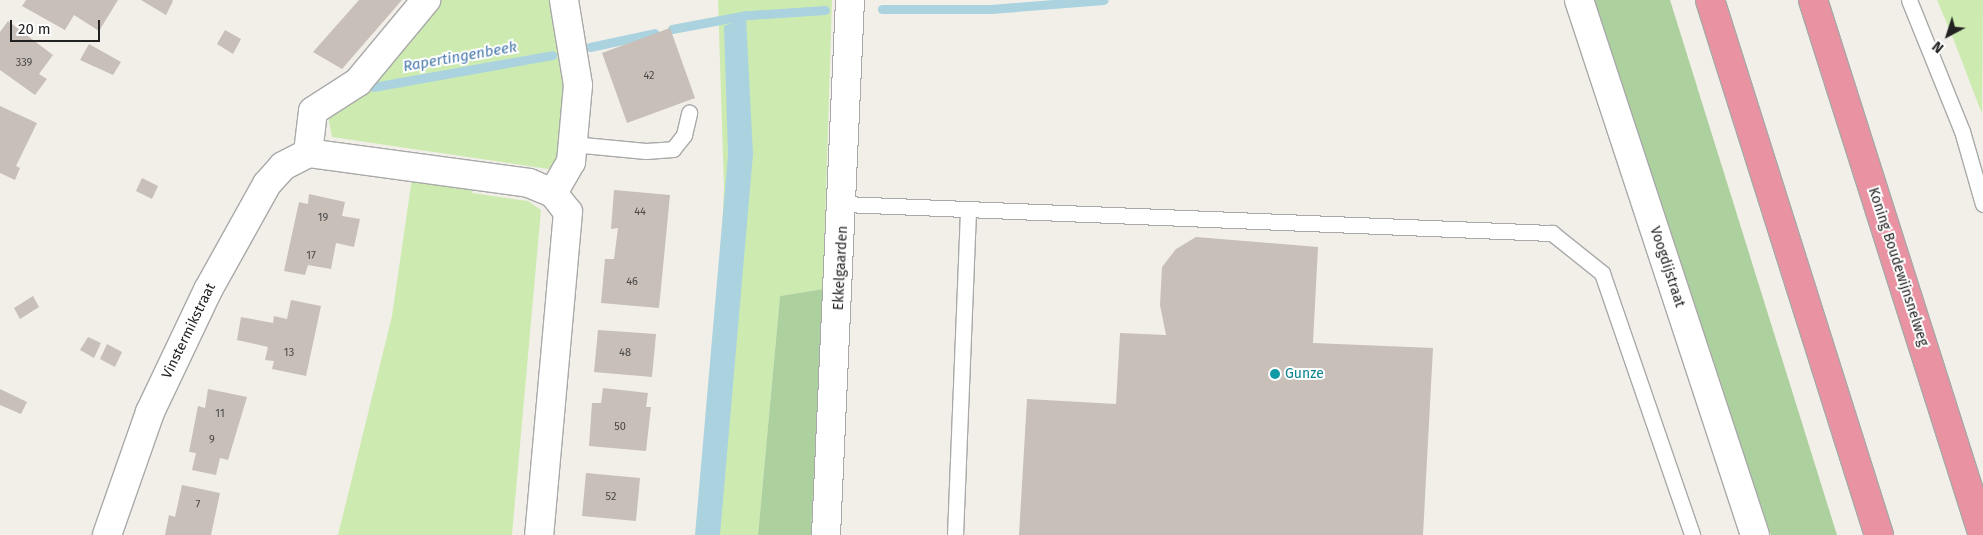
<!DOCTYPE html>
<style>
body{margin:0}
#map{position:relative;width:1983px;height:535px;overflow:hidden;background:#f2efe9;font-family:"Fira Sans",sans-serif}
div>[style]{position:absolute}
.grass>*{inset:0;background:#cdebb0}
.forest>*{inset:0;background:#add19e}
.water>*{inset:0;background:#aad3df}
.stream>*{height:9px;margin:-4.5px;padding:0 4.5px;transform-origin:4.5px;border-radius:4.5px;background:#aad3df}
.building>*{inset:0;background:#c7bfb8}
.roads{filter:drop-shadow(1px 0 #a9a9a9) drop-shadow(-1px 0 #a9a9a9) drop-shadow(0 1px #a9a9a9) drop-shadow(0 -1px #a9a9a9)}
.lane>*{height:15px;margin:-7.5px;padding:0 7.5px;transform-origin:7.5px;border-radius:7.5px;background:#fff}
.street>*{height:28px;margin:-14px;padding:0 14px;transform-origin:14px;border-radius:14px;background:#fff}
.highway>*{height:28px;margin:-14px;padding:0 14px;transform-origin:14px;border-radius:14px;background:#e892a2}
.dots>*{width:14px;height:14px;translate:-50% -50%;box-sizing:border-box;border:2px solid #fff;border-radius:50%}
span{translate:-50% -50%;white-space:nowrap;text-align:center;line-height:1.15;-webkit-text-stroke:4px #fff;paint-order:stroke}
.number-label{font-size:11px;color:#4b4948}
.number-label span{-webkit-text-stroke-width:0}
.street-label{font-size:14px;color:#222}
.culture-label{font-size:14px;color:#0d838f}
.left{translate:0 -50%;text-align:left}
.water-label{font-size:15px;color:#4a7aab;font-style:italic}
.north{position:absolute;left:1923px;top:10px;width:50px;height:50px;-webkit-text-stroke:4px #fff;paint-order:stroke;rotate:220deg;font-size:14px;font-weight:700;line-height:20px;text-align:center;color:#222}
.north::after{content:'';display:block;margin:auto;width:18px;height:22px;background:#222;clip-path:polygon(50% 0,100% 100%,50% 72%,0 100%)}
.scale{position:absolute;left:10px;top:20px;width:90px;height:22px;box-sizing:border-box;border:2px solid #222;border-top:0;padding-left:6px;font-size:15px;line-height:18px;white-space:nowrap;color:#222;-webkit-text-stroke:4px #fff;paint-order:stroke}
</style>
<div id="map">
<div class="grass">
<div style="clip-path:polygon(438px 0,552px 0,564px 72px,565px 123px,555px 170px,332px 137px,328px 116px)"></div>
<div style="clip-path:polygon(718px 0,832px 0,823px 289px,780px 296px,758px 535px,709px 535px,724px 188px)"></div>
<div style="clip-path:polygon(1937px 0,1983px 0,1982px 114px,1953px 38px)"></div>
<div style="clip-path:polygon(412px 178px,473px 186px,472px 193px,528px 201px,541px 210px,512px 535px,338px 535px,392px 316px)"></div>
</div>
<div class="forest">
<div style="clip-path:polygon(1586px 0,1670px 0,1837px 535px,1771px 535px)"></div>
<div style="clip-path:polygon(823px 289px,811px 535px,758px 535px,780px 296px)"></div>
</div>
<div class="water">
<div style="clip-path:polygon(746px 18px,753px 154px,720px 535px,695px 535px,728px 155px,724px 26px)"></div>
</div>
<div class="stream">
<div style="left:882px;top:9px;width:109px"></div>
<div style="left:991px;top:9px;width:113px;rotate:-4.6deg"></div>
<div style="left:750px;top:15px;width:75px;rotate:-3.8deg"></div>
<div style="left:672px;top:29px;width:76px;rotate:-10.6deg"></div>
<div style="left:590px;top:47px;width:66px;rotate:-12.2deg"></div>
<div style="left:373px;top:87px;width:182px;rotate:-10.1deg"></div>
</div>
<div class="building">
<div style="clip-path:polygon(26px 0,118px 0,99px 31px,74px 15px,65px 30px,22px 6px)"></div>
<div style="clip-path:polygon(141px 0,172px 0,173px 1px,166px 15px)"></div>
<div style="clip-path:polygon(359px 0,402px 0,342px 69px,313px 52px)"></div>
<div style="clip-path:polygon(8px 21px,53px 55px,39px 74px,47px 79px,35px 95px,0 70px,0 32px)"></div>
<div style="clip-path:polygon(670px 28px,695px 98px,627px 123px,602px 53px)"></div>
<div style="clip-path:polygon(225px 30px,241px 39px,233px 54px,217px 44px)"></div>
<div style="clip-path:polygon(89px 44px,121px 62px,113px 75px,80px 60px)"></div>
<div style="clip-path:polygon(0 106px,37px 123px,16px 166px,20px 168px,15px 180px,0 173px)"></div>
<div style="clip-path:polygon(142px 178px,158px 186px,152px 199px,136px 191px)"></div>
<div style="clip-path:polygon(614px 190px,670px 195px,659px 308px,601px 303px,605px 259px,614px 259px,618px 228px,611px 229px)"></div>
<div style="clip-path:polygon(309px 194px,345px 202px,342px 216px,360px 219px,354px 247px,336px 243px,331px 269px,308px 265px,305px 275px,284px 271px,299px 202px,308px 204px)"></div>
<div style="clip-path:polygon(1196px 237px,1318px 247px,1313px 343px,1433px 348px,1423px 535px,1019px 535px,1027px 399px,1116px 404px,1120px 333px,1166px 335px,1160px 305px,1162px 267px,1176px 249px)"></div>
<div style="clip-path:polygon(33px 296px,39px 307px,20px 319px,14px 308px)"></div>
<div style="clip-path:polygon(291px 300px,321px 306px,306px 376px,272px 369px,274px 361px,265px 360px,268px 347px,237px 340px,241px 317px,273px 323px,274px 316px,287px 319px)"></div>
<div style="clip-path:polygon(598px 330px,656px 334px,652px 377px,594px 372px)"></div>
<div style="clip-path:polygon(88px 337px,101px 343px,94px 358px,80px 350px)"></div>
<div style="clip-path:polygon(107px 344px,122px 352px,115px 367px,100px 359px)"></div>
<div style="clip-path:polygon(603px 388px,648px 393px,646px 407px,651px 407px,646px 451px,589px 446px,592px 403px,601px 403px)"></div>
<div style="clip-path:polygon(0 389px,27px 402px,21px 414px,0 405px)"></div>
<div style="clip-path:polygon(208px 389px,247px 397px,228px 460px,220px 458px,216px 475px,192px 470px,196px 453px,189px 452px,198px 406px,205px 408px)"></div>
<div style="clip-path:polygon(586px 473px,640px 478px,636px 521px,582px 516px)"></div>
<div style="clip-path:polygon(182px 485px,220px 493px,211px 535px,165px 535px,169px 515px,175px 517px)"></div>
</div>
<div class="roads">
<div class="lane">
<div style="left:1909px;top:0;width:141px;rotate:68deg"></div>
<div style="left:1962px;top:131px;width:76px;rotate:74deg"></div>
<div style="left:572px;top:144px;width:74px;rotate:5.4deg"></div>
<div style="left:646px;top:151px;width:27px;rotate:-4deg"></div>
<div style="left:673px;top:149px;width:18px;rotate:-52deg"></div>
<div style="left:684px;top:135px;width:23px;rotate:-77deg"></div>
<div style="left:844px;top:204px;width:709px;rotate:2.35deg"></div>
<div style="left:1552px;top:233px;width:64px;rotate:38.7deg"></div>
<div style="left:1602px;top:273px;width:277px;rotate:71deg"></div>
<div style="left:955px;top:535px;width:326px;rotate:-87.7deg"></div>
</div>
<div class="street">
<div style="left:1579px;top:0;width:563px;rotate:71.79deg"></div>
<div style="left:308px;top:153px;width:42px;rotate:-83.2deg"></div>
<div style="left:313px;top:111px;width:54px;rotate:-32.8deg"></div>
<div style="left:358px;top:82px;width:107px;rotate:-50.3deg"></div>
<div style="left:553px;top:193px;width:36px;rotate:-60deg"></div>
<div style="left:571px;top:162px;width:77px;rotate:-84.8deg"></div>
<div style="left:578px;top:85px;width:86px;rotate:-99.4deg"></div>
<div style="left:107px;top:535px;width:130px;rotate:-70.7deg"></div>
<div style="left:150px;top:412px;width:135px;rotate:-64.6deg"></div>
<div style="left:208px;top:290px;width:121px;rotate:-60.9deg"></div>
<div style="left:267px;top:184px;width:24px;rotate:-48deg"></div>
<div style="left:283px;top:166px;width:28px;rotate:-27deg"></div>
<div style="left:308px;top:153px;width:223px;rotate:7.7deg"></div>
<div style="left:529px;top:183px;width:26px;rotate:23deg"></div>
<div style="left:553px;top:193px;width:24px;rotate:52deg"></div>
<div style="left:568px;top:212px;width:324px;rotate:95.1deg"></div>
<div style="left:826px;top:535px;width:536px;rotate:-87.43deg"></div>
</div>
<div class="highway">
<div style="left:1710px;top:0;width:561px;rotate:72.47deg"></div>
<div style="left:1813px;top:0;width:561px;rotate:72.37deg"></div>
</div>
</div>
<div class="dots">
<div style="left:1275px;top:374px;background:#0f9aa8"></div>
</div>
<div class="number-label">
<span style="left:24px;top:63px">339</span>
<span style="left:649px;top:76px">42</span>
<span style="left:640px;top:212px">44</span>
<span style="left:323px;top:218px">19</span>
<span style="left:311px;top:256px">17</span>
<span style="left:632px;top:282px">46</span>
<span style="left:289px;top:353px">13</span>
<span style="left:625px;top:353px">48</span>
<span style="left:220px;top:414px">11</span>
<span style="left:620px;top:427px">50</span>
<span style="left:212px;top:440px">9</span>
<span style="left:611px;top:497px">52</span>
<span style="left:198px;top:505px">7</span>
</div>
<div class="street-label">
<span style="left:1667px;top:267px;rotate:72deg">Voogdijstraat</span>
<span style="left:1898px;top:267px;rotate:72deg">Koning Boudewijnsnelweg</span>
<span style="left:841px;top:268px;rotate:-87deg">Ekkelgaarden</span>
<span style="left:189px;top:331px;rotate:-64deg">Vinstermikstraat</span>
</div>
<div class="culture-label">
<span class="left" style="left:1285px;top:374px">Gunze</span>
</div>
<div class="water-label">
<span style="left:460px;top:57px;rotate:-10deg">Rapertingenbeek</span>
</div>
<div class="north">N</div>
<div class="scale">20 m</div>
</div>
